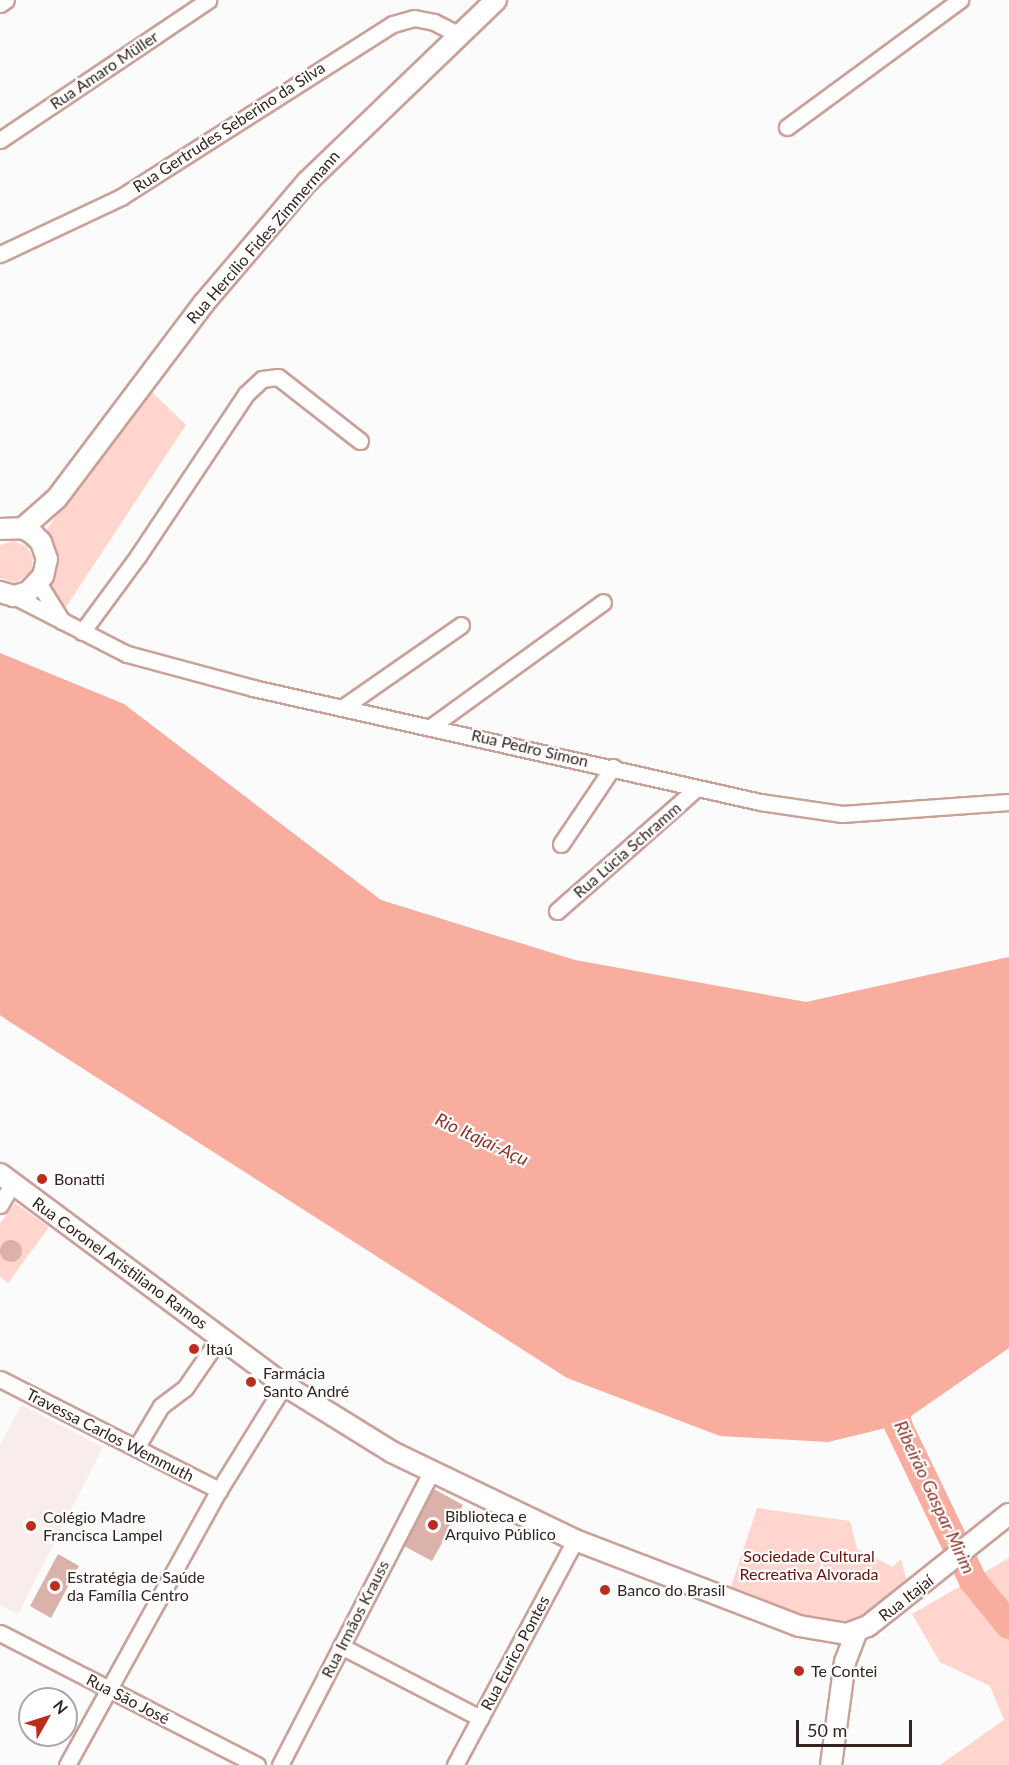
<!DOCTYPE html>
<meta charset="utf-8">
<style>
body{margin:0}
#map{position:relative;width:1009px;height:1765px;overflow:hidden;background:#fbfbfb;font-family:Lato,sans-serif}
div>[style]{position:absolute}
.built>*{inset:0;background:#f8edeb}
.green>*{inset:0;background:#ffd5cd}
.water>*{inset:0;background:#f8ad9f}
.river>*{height:28px;margin:-14px;padding:0 14px;transform-origin:14px;border-radius:14px;background:#f8ad9f}
.building>*{inset:0;background:#dbb2aa}
.round{border-radius:50%}
.roads{filter:drop-shadow(2px 0 #caa199) drop-shadow(-2px 0 #caa199) drop-shadow(0 2px #caa199) drop-shadow(0 -2px #caa199)}
.minor>*{height:15px;margin:-7.5px;padding:0 7.5px;transform-origin:7.5px;border-radius:7.5px;background:#fff}
.major>*{height:20px;margin:-10px;padding:0 10px;transform-origin:10px;border-radius:10px;background:#fff}
.dots>*{width:16px;height:16px;translate:-50% -50%;box-sizing:border-box;border:3px solid #fff;border-radius:50%}
span{translate:-50% -50%;white-space:nowrap;text-align:center;line-height:1.15;-webkit-text-stroke:4.5px #fff;paint-order:stroke}
.street-label{font-size:16px;color:#342421}
.poi-label{font-size:16px;color:#342421}
.left{translate:0 -50%;text-align:left}
.park-label{font-size:16px;color:#671006}
.water-label{font-size:18px;color:#8b3528;font-style:italic}
.north{position:absolute;left:18px;top:1687px;width:60px;height:60px;box-sizing:border-box;background:#fff;border:2px solid #aea7a6;border-radius:50%;rotate:51deg;font-size:16px;font-weight:700;line-height:24px;text-align:center;color:#342421}
.north::after{content:'';display:block;margin:auto;width:21px;height:27px;background:#bb2e1c;clip-path:polygon(50% 0,100% 100%,50% 72%,0 100%)}
.scale{position:absolute;left:796px;top:1720px;width:116px;height:27px;box-sizing:border-box;border:3px solid #342421;border-top:0;padding-left:8px;font-size:18px;line-height:21px;white-space:nowrap;color:#342421;-webkit-text-stroke:4px #fff;paint-order:stroke}
</style>
<div id="map">
<div class="built">
<div style="clip-path:polygon(21px 1405px,103px 1447px,18px 1614px,0 1605px,0 1446px)"></div>
</div>
<div class="green">
<div style="clip-path:polygon(147px 387px,186px 425px,64px 610px,43px 591px,55px 551px,47px 529px)"></div>
<div style="clip-path:polygon(13px 541px,26px 546px,33px 558px,31px 571px,16px 583px,0 578px,0 545px)"></div>
<div style="clip-path:polygon(15px 1203px,49px 1227px,8px 1283px,0 1277px,0 1223px)"></div>
<div style="clip-path:polygon(757px 1508px,850px 1521px,857px 1549px,893px 1567px,901px 1559px,907px 1581px,876px 1607px,841px 1626px,798px 1616px,730px 1590px)"></div>
<div style="clip-path:polygon(1009px 1558px,1009px 1765px,940px 1765px,1004px 1720px,990px 1686px,940px 1662px,912px 1614px)"></div>
</div>
<div class="water">
<div style="clip-path:polygon(0 653px,124px 704px,381px 900px,575px 960px,806px 1002px,1009px 957px,1009px 1348px,898px 1425px,828px 1442px,720px 1436px,567px 1378px,10px 1022px,0 1015px)"></div>
</div>
<div class="river">
<div style="left:891px;top:1388px;width:38px;rotate:79deg"></div>
<div style="left:898px;top:1425px;width:173px;rotate:64.3deg"></div>
<div style="left:973px;top:1581px;width:57px;rotate:50.7deg"></div>
</div>
<div class="building">
<div class="round" style="left:0;top:1240px;width:22px;height:22px"></div>
<div style="clip-path:polygon(434px 1489px,463px 1505px,432px 1561px,404px 1546px)"></div>
<div style="clip-path:polygon(58px 1554px,79px 1566px,51px 1618px,30px 1606px)"></div>
</div>
<div class="roads">
<div class="minor">
<div style="left:0;top:4px;width:7px;rotate:-34deg"></div>
<div style="left:787px;top:127px;width:215px;rotate:-36.3deg"></div>
<div style="left:0;top:140px;width:251px;rotate:-33.9deg"></div>
<div style="left:0;top:254px;width:134px;rotate:-25.2deg"></div>
<div style="left:121px;top:197px;width:322px;rotate:-32.5deg"></div>
<div style="left:393px;top:24px;width:22px;rotate:-16deg"></div>
<div style="left:414px;top:18px;width:20px;rotate:11deg"></div>
<div style="left:434px;top:22px;width:27px;rotate:27deg"></div>
<div style="left:39px;top:584px;width:44px;rotate:58.1deg"></div>
<div style="left:14px;top:596px;width:127px;rotate:27.2deg"></div>
<div style="left:127px;top:654px;width:131px;rotate:15.1deg"></div>
<div style="left:253px;top:688px;width:520px;rotate:12.67deg"></div>
<div style="left:760px;top:802px;width:83px;rotate:8.3deg"></div>
<div style="left:842px;top:814px;width:167px;rotate:-4.1deg"></div>
<div style="left:82px;top:632px;width:94px;rotate:-53.6deg"></div>
<div style="left:138px;top:556px;width:195px;rotate:-56.3deg"></div>
<div style="left:246px;top:394px;width:22px;rotate:-43deg"></div>
<div style="left:262px;top:379px;width:16px;rotate:-7deg"></div>
<div style="left:278px;top:377px;width:104px;rotate:38deg"></div>
<div style="left:342px;top:708px;width:145px;rotate:-34.9deg"></div>
<div style="left:432px;top:726px;width:211px;rotate:-35.9deg"></div>
<div style="left:561px;top:844px;width:93px;rotate:-56deg"></div>
<div style="left:557px;top:911px;width:186px;rotate:-41.3deg"></div>
<div style="left:0;top:1205px;width:24px;rotate:-60deg"></div>
<div style="left:0;top:1379px;width:246px;rotate:26.9deg"></div>
<div style="left:136px;top:1448px;width:49px;rotate:-59.2deg"></div>
<div style="left:161px;top:1406px;width:30px;rotate:-37deg"></div>
<div style="left:185px;top:1388px;width:62px;rotate:-55.5deg"></div>
<div style="left:0;top:1633px;width:289px;rotate:27.2deg"></div>
<div style="left:341px;top:1646px;width:157px;rotate:27.4deg"></div>
<div style="left:67px;top:1765px;width:314px;rotate:-61.1deg"></div>
<div style="left:219px;top:1490px;width:123px;rotate:-58.2deg"></div>
<div style="left:280px;top:1765px;width:329px;rotate:-62.7deg"></div>
<div style="left:455px;top:1765px;width:255px;rotate:-61.9deg"></div>
</div>
<div class="major">
<div style="left:23px;top:528px;width:45px;rotate:-41.4deg"></div>
<div style="left:57px;top:498px;width:244px;rotate:-53deg"></div>
<div style="left:204px;top:303px;width:160px;rotate:-49.6deg"></div>
<div style="left:308px;top:181px;width:261px;rotate:-43.9deg"></div>
<div style="left:0;top:529px;width:23px;rotate:-2deg"></div>
<div style="left:23px;top:528px;width:12px;rotate:31deg"></div>
<div style="left:33px;top:534px;width:11px;rotate:45deg"></div>
<div style="left:41px;top:542px;width:18px;rotate:71deg"></div>
<div style="left:47px;top:559px;width:17px;rotate:103deg"></div>
<div style="left:43px;top:576px;width:22px;rotate:133deg"></div>
<div style="left:28px;top:592px;width:15px;rotate:164deg"></div>
<div style="left:14px;top:596px;width:15px;rotate:-164deg"></div>
<div style="left:0;top:1174px;width:354px;rotate:36.6deg"></div>
<div style="left:284px;top:1385px;width:127px;rotate:31.8deg"></div>
<div style="left:392px;top:1452px;width:203px;rotate:25.7deg"></div>
<div style="left:575px;top:1540px;width:240px;rotate:21deg"></div>
<div style="left:799px;top:1626px;width:49px;rotate:9.5deg"></div>
<div style="left:847px;top:1634px;width:22px;rotate:-21deg"></div>
<div style="left:868px;top:1626px;width:180px;rotate:-38.5deg"></div>
<div style="left:831px;top:1765px;width:104px;rotate:-82.3deg"></div>
<div style="left:845px;top:1662px;width:33px;rotate:-69deg"></div>
</div>
</div>
<div class="dots">
<div style="left:42px;top:1179px;background:#bb2e1c"></div>
<div style="left:194px;top:1349px;background:#bb2e1c"></div>
<div style="left:251px;top:1382px;background:#bb2e1c"></div>
<div style="left:433px;top:1525px;background:#bb2e1c"></div>
<div style="left:31px;top:1526px;background:#bb2e1c"></div>
<div style="left:55px;top:1586px;background:#bb2e1c"></div>
<div style="left:605px;top:1590px;background:#bb2e1c"></div>
<div style="left:799px;top:1671px;background:#bb2e1c"></div>
</div>
<div class="street-label">
<span style="left:104px;top:70px;rotate:-34deg">Rua Amaro Müller</span>
<span style="left:229px;top:127px;rotate:-33deg">Rua Gertrudes Seberino da Silva</span>
<span style="left:263px;top:237px;rotate:-49deg">Rua Hercílio Fides Zimmermann</span>
<span style="left:530px;top:748px;rotate:13deg">Rua Pedro Simon</span>
<span style="left:627px;top:850px;rotate:-41deg">Rua Lúcia Schramm</span>
<span style="left:120px;top:1263px;rotate:36deg">Rua Coronel Aristiliano Ramos</span>
<span style="left:110px;top:1435px;rotate:27deg">Travessa Carlos Wemmuth</span>
<span style="left:906px;top:1598px;rotate:-38deg">Rua Itajaí</span>
<span style="left:355px;top:1619px;rotate:-63deg">Rua Irmãos Krauss</span>
<span style="left:515px;top:1653px;rotate:-62deg">Rua Eurico Pontes</span>
<span style="left:128px;top:1699px;rotate:27deg">Rua São José</span>
</div>
<div class="poi-label">
<span class="left" style="left:54px;top:1179px">Bonatti</span>
<span class="left" style="left:206px;top:1349px">Itaú</span>
<span class="left" style="left:263px;top:1382px">Farmácia<br>Santo André</span>
<span class="left" style="left:445px;top:1525px">Biblioteca e<br>Arquivo Público</span>
<span class="left" style="left:43px;top:1526px">Colégio Madre<br>Francisca Lampel</span>
<span class="left" style="left:67px;top:1586px">Estratégia de Saúde<br>da Família Centro</span>
<span class="left" style="left:617px;top:1590px">Banco do Brasil</span>
<span class="left" style="left:811px;top:1671px">Te Contei</span>
</div>
<div class="park-label">
<span style="left:809px;top:1565px">Sociedade Cultural<br>Recreativa Alvorada</span>
</div>
<div class="water-label">
<span style="left:482px;top:1139px;rotate:25deg">Rio Itajaí-Açu</span>
<span style="left:935px;top:1497px;rotate:65deg">Ribeirão Gaspar Mirim</span>
</div>
<div class="north">N</div>
<div class="scale">50 m</div>
</div>
